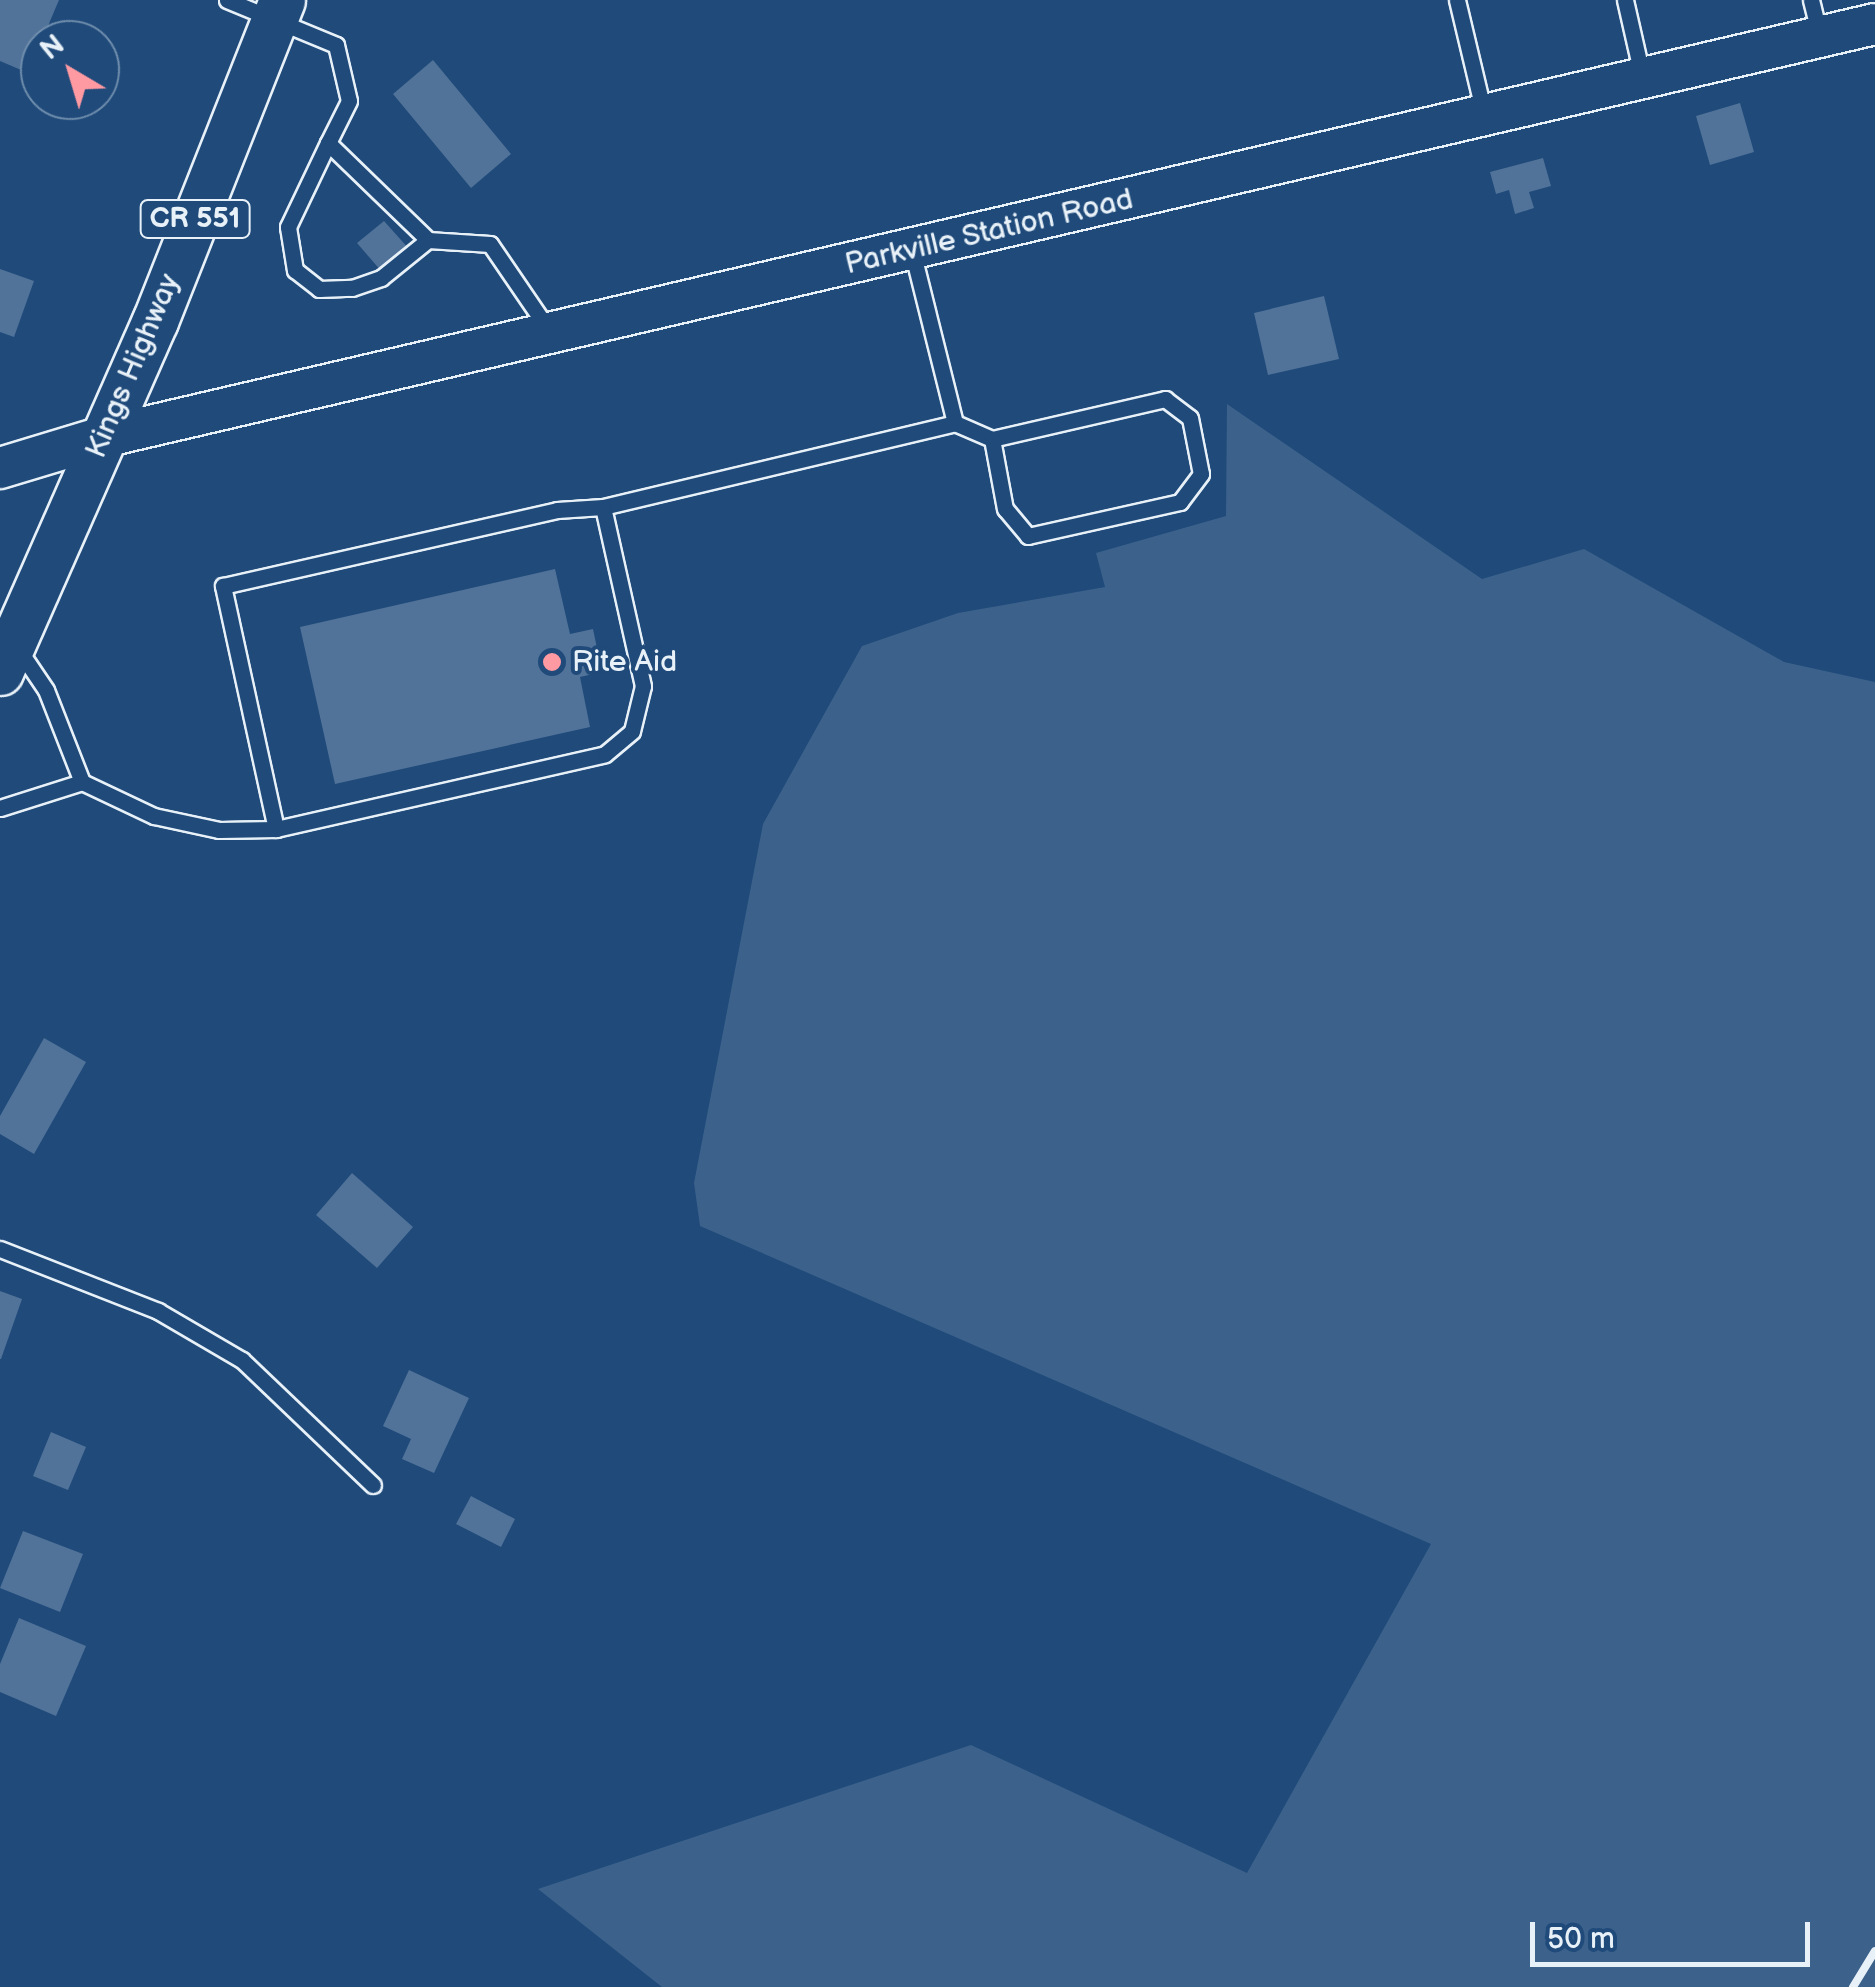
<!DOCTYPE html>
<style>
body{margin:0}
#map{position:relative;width:1875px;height:1987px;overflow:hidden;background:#1f4a7a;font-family:"Balsamiq Sans",sans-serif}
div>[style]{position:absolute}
.green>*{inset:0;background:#3c628c}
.building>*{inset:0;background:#517399}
.roads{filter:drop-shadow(2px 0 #e8f1f8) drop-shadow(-2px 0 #e8f1f8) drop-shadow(0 2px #e8f1f8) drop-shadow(0 -2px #e8f1f8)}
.service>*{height:15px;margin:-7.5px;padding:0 7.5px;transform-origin:7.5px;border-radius:7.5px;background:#1f4a7a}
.secondary>*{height:40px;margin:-20px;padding:0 20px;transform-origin:20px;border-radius:20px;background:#1f4a7a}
.primary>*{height:45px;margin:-22.5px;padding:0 22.5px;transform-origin:22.5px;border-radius:22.5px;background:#1f4a7a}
.rail>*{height:8px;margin:-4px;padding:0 4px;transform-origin:4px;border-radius:4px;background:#e8f1f8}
.dots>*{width:28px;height:28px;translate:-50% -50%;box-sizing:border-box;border:5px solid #1f4a7a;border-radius:50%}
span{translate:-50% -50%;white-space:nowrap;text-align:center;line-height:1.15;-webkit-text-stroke:8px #1f4a7a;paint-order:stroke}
.shield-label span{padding:2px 8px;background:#1f4a7a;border:2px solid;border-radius:8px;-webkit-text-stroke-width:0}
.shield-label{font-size:28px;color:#e8f1f8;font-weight:700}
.street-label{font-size:30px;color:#e8f1f8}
.poi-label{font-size:30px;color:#e8f1f8}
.left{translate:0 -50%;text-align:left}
.north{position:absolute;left:20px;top:20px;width:100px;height:100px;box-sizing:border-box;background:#1f4a7a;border:2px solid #6f8dac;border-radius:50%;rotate:322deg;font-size:28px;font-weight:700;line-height:40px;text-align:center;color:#e8f1f8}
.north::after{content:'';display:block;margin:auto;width:35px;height:45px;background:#ff9aa2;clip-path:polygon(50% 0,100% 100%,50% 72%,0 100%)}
.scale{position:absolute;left:1530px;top:1922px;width:280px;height:45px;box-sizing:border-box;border:5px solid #e8f1f8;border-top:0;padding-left:12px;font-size:30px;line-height:35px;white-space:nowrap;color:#e8f1f8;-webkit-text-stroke:8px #1f4a7a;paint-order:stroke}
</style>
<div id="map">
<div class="green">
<div style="clip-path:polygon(1227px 404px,1482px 579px,1584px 549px,1784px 662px,1875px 682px,1875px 1987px,662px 1987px,538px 1889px,971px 1745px,1247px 1873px,1431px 1544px,700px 1226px,694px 1183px,763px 824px,862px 646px,958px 613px,1105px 587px,1096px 553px,1226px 516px)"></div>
</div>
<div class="building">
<div style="clip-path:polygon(0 0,59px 0,28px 73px,0 61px)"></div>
<div style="clip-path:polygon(433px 60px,511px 154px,471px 188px,393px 94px)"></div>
<div style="clip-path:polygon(1740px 103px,1754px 152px,1710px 165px,1696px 116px)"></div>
<div style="clip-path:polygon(1543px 158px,1551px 186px,1529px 192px,1534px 208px,1515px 214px,1509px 190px,1496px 194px,1490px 172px)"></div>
<div style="clip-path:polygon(384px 221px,410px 250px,382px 272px,357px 243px)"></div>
<div style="clip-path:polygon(0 269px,34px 281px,14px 337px,0 332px)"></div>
<div style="clip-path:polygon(1324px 296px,1339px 359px,1268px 375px,1254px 313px)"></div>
<div style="clip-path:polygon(555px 569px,570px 634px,593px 629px,602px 672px,580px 677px,590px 727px,335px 784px,300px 627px)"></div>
<div style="clip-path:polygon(44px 1038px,86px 1062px,34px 1154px,0 1134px,0 1116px)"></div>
<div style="clip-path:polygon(352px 1173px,413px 1227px,377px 1268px,316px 1215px)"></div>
<div style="clip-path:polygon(0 1291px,22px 1299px,1px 1359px,0 1359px)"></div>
<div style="clip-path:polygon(409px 1370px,469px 1398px,434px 1473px,402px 1459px,411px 1439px,383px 1426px)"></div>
<div style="clip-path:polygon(51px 1432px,86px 1447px,68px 1490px,33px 1476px)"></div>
<div style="clip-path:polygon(471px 1496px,515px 1519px,501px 1547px,456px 1524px)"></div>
<div style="clip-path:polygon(23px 1531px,83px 1554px,60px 1612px,0 1588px)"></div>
<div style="clip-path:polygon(19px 1618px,86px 1646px,56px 1716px,0 1692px,0 1664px)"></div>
</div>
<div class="roads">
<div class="service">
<div style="left:227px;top:0;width:118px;rotate:22.4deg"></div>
<div style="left:336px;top:45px;width:57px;rotate:76.9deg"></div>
<div style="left:349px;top:101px;width:47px;rotate:116.6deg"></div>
<div style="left:328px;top:143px;width:139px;rotate:44.1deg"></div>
<div style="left:428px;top:240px;width:62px;rotate:3.7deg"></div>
<div style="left:490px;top:244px;width:107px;rotate:55.7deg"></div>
<div style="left:1457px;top:0;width:116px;rotate:76.6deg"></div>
<div style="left:1625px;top:0;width:81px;rotate:77.2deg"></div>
<div style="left:1811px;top:0;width:34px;rotate:76deg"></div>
<div style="left:328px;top:143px;width:93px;rotate:115.5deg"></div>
<div style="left:288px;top:227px;width:44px;rotate:80.8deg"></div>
<div style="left:295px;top:270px;width:31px;rotate:38deg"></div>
<div style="left:319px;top:289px;width:33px;rotate:-2deg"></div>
<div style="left:352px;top:288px;width:31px;rotate:-19deg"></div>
<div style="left:381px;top:278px;width:60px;rotate:-39deg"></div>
<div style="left:955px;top:423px;width:40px;rotate:23.4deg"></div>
<div style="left:992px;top:439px;width:178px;rotate:-13deg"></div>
<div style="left:1165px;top:399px;width:31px;rotate:37deg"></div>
<div style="left:1190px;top:418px;width:57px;rotate:78.9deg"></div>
<div style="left:1201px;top:474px;width:35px;rotate:127deg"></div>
<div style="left:1180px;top:502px;width:156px;rotate:167.4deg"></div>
<div style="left:1028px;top:536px;width:35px;rotate:-130deg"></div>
<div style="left:1005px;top:509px;width:71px;rotate:-100.5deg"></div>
<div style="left:19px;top:650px;width:48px;rotate:56deg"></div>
<div style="left:46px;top:690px;width:99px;rotate:68.6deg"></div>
<div style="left:82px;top:782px;width:80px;rotate:25.3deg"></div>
<div style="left:154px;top:816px;width:66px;rotate:12.2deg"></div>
<div style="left:219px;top:830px;width:57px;rotate:-1deg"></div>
<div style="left:276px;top:829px;width:337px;rotate:-12.8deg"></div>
<div style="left:605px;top:754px;width:35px;rotate:-40deg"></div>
<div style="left:632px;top:731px;width:46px;rotate:-76.3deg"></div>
<div style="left:643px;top:686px;width:183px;rotate:-102.6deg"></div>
<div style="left:603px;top:507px;width:362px;rotate:-13.4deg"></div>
<div style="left:955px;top:423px;width:177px;rotate:-104deg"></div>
<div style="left:0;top:808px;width:86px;rotate:-17.6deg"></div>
<div style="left:276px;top:829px;width:249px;rotate:-102.3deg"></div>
<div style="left:223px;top:586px;width:343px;rotate:-12.8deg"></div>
<div style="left:557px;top:510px;width:46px;rotate:-3.7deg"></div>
<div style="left:0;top:1249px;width:170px;rotate:21.4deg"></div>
<div style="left:158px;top:1311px;width:97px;rotate:30.3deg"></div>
<div style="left:242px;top:1360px;width:181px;rotate:43.7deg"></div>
</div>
<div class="secondary">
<div style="left:0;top:468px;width:108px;rotate:-16.8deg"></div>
<div style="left:103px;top:437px;width:1819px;rotate:-13.12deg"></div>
</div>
<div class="primary">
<div style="left:0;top:672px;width:384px;rotate:-66.2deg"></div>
<div style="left:155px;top:321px;width:345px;rotate:-68.4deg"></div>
</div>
</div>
<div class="rail">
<div style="left:1853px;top:1987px;width:42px;rotate:-58.6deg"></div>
</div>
<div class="dots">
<div style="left:552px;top:662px;background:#ff9aa2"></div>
</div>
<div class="shield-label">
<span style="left:195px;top:219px">CR 551</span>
</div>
<div class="street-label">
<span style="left:989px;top:232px;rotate:-13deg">Parkville Station Road</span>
<span style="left:133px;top:366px;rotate:-67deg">Kings Highway</span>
</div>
<div class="poi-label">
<span class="left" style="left:572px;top:662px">Rite Aid</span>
</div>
<div class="north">N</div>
<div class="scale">50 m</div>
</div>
